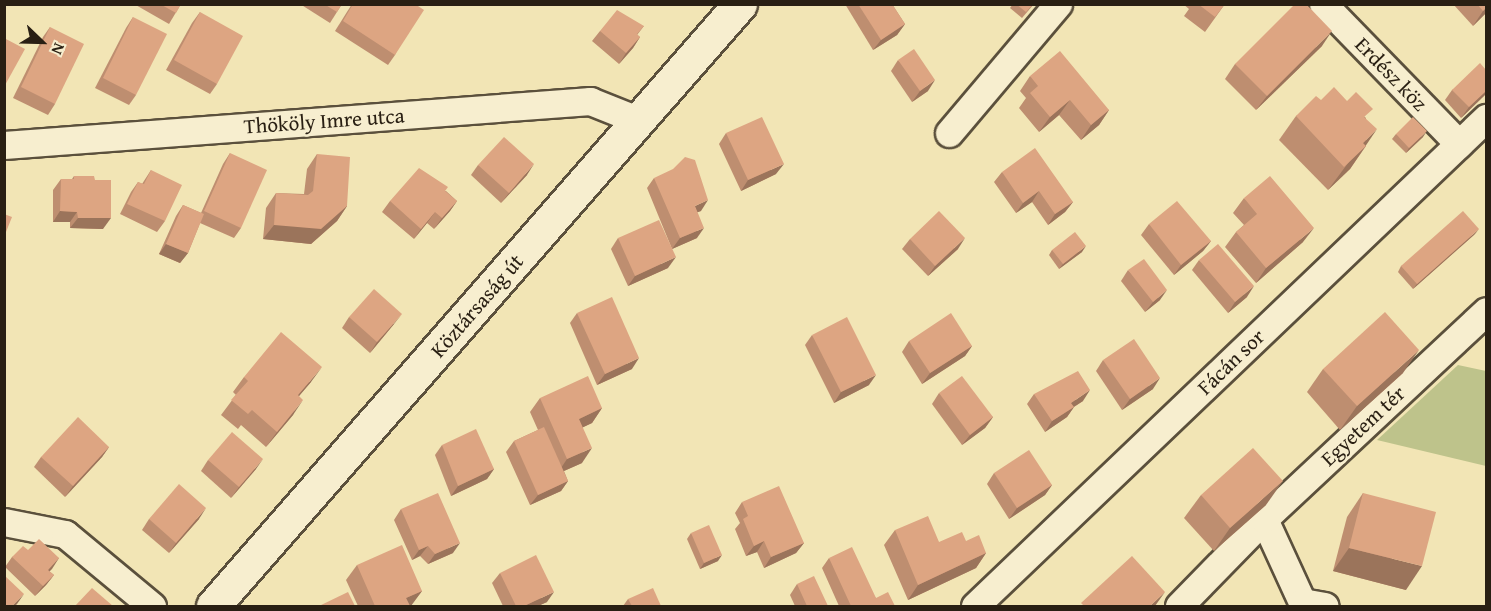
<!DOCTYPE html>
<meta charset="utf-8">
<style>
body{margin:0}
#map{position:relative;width:1491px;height:611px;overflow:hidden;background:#f2e5b5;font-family:"Gentium Book Plus",serif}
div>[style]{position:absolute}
.green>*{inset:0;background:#bec38b}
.roads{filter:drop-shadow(2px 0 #5b503c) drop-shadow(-2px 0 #5b503c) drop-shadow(0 2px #5b503c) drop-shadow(0 -2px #5b503c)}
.minor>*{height:27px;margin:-13.5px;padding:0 13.5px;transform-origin:13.5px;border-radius:13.5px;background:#f7eecf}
.secondary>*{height:33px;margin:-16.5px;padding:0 16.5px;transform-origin:16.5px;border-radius:16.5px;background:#f7eecf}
.wall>*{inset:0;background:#be8e70}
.shaded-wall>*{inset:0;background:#9b745b}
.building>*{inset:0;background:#dda582}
span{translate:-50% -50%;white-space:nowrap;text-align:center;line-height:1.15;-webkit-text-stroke:5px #f7eecf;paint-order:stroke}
.street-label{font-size:21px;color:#291f13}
.frame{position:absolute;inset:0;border:6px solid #291f13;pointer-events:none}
.north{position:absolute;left:12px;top:12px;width:60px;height:60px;-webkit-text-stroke:4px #f7eecf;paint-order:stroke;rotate:113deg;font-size:16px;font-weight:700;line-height:24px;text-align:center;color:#291f13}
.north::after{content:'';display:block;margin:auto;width:21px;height:27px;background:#291f13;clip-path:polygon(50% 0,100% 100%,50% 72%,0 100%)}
</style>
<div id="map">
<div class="green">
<div style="clip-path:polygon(1458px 365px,1486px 371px,1486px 466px,1377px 440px)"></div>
</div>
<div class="roads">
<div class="minor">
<div style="left:1323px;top:4px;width:195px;rotate:45.8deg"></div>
<div style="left:949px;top:133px;width:169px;rotate:-49.8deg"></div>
<div style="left:4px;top:145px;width:588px;rotate:-4.29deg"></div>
<div style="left:590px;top:101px;width:54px;rotate:21.8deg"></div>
<div style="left:1264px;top:519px;width:91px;rotate:65.4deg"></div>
<div style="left:1302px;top:602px;width:23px;rotate:10deg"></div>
<div style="left:4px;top:522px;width:62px;rotate:11.1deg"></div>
<div style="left:65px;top:534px;width:113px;rotate:39.6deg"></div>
<div style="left:975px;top:606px;width:707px;rotate:-43.68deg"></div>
<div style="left:1179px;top:606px;width:122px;rotate:-45.7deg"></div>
<div style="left:1264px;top:519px;width:304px;rotate:-43.1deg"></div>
</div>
<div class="secondary">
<div style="left:213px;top:606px;width:800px;rotate:-48.8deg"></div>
</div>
</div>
<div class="wall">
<div style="clip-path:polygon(134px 4px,181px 4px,169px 24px)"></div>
<div style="clip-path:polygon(300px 4px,342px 4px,330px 23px)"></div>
<div style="clip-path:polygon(352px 4px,415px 4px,395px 55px,388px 65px,335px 31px)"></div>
<div style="clip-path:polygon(845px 4px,892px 4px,905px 24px,897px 35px,873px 50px)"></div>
<div style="clip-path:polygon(1013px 4px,1034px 4px,1022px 18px,1010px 8px)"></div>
<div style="clip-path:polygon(1183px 4px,1225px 4px,1205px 32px,1184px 16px,1189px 9px)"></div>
<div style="clip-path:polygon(1453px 4px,1486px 4px,1486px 13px,1473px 26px)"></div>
<div style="clip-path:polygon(200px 12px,217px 84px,210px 94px,166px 70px,192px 23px)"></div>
<div style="clip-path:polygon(133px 17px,136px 95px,129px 105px,95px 88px,126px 28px)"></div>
<div style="clip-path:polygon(644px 26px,637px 35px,640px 37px,633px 48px,619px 64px,592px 41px,600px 31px)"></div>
<div style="clip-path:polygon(50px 27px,55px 104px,48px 115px,13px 98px,43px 37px)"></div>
<div style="clip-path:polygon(1322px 46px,1256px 110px,1225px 79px,1235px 64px)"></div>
<div style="clip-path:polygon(898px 60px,928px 91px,912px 102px,891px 71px)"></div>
<div style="clip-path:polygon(1486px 70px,1486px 94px,1461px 118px,1445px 100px,1452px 90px)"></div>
<div style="clip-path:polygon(1030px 76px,1109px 110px,1099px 125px,1081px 140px,1059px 115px,1039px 132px,1019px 108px,1026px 98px,1020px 91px)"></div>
<div style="clip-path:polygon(1321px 100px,1347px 101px,1366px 118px,1366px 146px,1350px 169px,1328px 190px,1279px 140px,1296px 116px)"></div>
<div style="clip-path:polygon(726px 133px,776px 174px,741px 191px,719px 144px)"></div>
<div style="clip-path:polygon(1396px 134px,1423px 137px,1406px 153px,1392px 139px)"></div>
<div style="clip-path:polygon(230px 153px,241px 228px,234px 238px,200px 223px,188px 253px,180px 263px,159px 254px,176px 216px,183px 205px,201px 213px,223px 164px)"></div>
<div style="clip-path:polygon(317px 154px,347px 206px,337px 221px,311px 244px,263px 239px,266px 208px,276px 193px,304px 194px,307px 169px)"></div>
<div style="clip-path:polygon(478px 165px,527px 175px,501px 203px,471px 175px)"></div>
<div style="clip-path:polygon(151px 170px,165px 221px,157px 232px,120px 214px,131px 192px,138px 182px,142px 184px)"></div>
<div style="clip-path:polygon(1002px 172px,1073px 202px,1065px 212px,1048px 225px,1032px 202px,1016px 213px,994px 182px)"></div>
<div style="clip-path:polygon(74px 176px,103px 229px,70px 228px,70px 222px,53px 222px,53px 190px,61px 179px,72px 179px)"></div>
<div style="clip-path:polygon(654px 178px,701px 211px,697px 212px,697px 238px,672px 249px,647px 188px)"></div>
<div style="clip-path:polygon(446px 191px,457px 201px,450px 211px,434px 229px,427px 223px,414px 239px,382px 212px,390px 201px)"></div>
<div style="clip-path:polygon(1244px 198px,1303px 242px,1256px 283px,1225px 247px,1236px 232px,1244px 225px,1233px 213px)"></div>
<div style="clip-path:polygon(1149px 224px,1211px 241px,1203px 251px,1174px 275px,1141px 235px)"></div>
<div style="clip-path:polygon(1475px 234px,1413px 289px,1398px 272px,1401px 266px)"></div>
<div style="clip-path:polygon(618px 238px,668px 268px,628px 286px,611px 249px)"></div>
<div style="clip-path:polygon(910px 239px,958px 249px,928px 276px,902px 249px)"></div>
<div style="clip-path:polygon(1052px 250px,1082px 252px,1059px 269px,1049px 255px)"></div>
<div style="clip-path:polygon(1199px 260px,1247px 297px,1228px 313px,1192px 270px)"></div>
<div style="clip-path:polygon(1128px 270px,1160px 300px,1145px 312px,1121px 281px)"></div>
<div style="clip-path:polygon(577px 313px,632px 369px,597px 385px,570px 323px)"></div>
<div style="clip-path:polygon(349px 317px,394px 324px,370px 353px,342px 328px)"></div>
<div style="clip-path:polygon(812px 335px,869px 385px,834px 403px,805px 345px)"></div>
<div style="clip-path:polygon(909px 341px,972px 346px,965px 356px,922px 384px,902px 352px)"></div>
<div style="clip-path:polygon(1103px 360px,1153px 389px,1122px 410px,1096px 371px)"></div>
<div style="clip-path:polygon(1323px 369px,1403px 373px,1340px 430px,1307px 392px)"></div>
<div style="clip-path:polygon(244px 377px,311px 382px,299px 396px,293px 415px,266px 447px,241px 425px,238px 429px,221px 415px,236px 395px,233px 392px)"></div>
<div style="clip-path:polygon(939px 393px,993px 417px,985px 428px,962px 445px,932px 404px)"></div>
<div style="clip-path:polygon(1034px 394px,1083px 401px,1074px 407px,1067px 417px,1045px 432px,1027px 404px)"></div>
<div style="clip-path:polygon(540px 398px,602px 408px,592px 423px,583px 427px,582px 463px,564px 471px,568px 481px,561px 491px,530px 505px,506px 452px,514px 441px,538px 430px,530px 412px)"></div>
<div style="clip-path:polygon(442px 445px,494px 469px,487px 479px,451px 496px,435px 455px)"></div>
<div style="clip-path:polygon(109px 447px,102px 457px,65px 497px,34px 467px,41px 457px)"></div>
<div style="clip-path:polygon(208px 460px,256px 469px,231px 498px,201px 471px)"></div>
<div style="clip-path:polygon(994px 473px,1052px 485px,1045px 495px,1009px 519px,987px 484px)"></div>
<div style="clip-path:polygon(1363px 493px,1406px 590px,1333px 571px,1347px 517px)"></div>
<div style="clip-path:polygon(1201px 495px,1266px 505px,1214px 551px,1184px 518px)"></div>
<div style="clip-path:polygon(742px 502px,804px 543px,796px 553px,764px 568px,757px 552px,746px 556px,735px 529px,740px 523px,735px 513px)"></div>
<div style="clip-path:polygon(401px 509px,453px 553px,428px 564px,420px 556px,412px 560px,394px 520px)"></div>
<div style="clip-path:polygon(149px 519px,199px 519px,169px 553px,142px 530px)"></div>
<div style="clip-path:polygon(895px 530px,939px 542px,986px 553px,976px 568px,908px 600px,884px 545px)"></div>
<div style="clip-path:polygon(691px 533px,718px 561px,700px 569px,687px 539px)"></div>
<div style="clip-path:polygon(28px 550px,59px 558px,49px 571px,54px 575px,46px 585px,35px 596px,5px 567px,12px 557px)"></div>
<div style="clip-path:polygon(829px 558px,876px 598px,895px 606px,839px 606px,822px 568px)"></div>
<div style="clip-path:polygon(357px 565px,422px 591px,410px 606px,358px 606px,346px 580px)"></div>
<div style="clip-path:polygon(500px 573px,547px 602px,538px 606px,503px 606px,492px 583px)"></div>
<div style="clip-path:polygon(797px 584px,828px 606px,795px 606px,790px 595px)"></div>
<div style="clip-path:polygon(628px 599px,661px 606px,623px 606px)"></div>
</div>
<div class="shaded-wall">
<div style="clip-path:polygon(1486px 8px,1486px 13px,1473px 26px,1483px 11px)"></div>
<div style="clip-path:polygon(905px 24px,897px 35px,873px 50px,881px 40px)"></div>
<div style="clip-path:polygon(1332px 31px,1322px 46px,1256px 110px,1267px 96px)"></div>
<div style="clip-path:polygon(640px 37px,633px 48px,619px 64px,626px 53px)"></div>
<div style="clip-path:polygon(935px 80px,928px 91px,912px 102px,920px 91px)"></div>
<div style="clip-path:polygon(1486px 91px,1486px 94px,1461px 118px,1469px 107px)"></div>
<div style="clip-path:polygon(1070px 100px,1059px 115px,1039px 132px,1050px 117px)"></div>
<div style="clip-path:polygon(1109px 110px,1099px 125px,1081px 140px,1091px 125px)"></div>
<div style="clip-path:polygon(1377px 129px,1350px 169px,1328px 190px,1363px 143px)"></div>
<div style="clip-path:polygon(1427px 131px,1423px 137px,1406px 153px,1409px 148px)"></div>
<div style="clip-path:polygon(534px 164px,527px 175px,501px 203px,509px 193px)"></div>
<div style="clip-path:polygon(784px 164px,776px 174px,741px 191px,748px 180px)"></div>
<div style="clip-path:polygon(1039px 191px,1032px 202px,1016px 213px,1023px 203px)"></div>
<div style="clip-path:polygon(708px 200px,701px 211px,687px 216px,695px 206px)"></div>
<div style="clip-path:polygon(457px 201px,450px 211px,434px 229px,442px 218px)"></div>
<div style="clip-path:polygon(1073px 202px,1065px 212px,1048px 225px,1055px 214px)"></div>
<div style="clip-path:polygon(347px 206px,337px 221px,311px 244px,263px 239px,274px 225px)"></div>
<div style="clip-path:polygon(60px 211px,77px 212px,70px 222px,53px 222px)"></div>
<div style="clip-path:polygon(435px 212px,427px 223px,414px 239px,421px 229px)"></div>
<div style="clip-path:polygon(78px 218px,111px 218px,103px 229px,70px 228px)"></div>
<div style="clip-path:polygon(704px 228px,697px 238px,672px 249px,680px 238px)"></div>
<div style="clip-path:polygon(1314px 228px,1303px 242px,1256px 283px,1266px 268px)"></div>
<div style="clip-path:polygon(1479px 229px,1475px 234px,1413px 289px,1417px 284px)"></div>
<div style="clip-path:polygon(965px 238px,958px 249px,928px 276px,935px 266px)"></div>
<div style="clip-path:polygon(1211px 241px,1203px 251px,1174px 275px,1181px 265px)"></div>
<div style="clip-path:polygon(166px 244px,188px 253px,180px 263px,159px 254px)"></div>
<div style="clip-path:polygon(1086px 246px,1082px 252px,1059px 269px,1063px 264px)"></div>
<div style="clip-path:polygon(676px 257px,668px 268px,628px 286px,635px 276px)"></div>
<div style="clip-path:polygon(1254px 286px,1247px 297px,1228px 313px,1235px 302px)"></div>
<div style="clip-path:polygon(1167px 290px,1160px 300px,1145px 312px,1153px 302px)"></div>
<div style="clip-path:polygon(402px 314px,394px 324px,370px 353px,377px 342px)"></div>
<div style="clip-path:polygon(972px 346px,965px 356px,922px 384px,930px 373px)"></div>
<div style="clip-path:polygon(1419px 350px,1403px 373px,1340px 430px,1357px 406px)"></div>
<div style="clip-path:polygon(639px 358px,632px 369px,597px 385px,605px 374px)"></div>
<div style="clip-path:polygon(322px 367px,311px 382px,287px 410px,298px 395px)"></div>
<div style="clip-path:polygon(876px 375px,869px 385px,834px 403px,841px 392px)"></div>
<div style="clip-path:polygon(1160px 378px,1153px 389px,1122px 410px,1130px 399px)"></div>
<div style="clip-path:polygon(1090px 390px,1083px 401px,1064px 413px,1071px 403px)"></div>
<div style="clip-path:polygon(303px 400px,293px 415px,266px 447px,277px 432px)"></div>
<div style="clip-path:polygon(1074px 407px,1067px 417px,1045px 432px,1052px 421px)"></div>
<div style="clip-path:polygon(602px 408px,592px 423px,569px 434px,579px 419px)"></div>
<div style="clip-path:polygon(993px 417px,985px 428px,962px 445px,970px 435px)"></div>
<div style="clip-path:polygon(109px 447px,102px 457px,65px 497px,73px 486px)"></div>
<div style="clip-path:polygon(592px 448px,582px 463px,557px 474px,567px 459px)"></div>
<div style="clip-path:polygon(263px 459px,256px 469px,231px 498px,239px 487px)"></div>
<div style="clip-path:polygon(494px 469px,487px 479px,451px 496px,458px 486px)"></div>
<div style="clip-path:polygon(568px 481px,561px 491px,530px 505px,538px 495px)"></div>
<div style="clip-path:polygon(1283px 481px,1266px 505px,1214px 551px,1230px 528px)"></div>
<div style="clip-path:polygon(1052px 485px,1045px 495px,1009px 519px,1017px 508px)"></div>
<div style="clip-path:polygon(206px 508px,199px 519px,169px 553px,176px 543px)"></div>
<div style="clip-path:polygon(764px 541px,757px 552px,746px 556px,754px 546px)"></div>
<div style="clip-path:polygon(460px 543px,453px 553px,428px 564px,435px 554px)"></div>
<div style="clip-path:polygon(804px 543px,796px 553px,764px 568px,771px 557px)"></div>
<div style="clip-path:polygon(428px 546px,420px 556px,412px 560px,419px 550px)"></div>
<div style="clip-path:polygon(1349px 548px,1422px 566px,1406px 590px,1333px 571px)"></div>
<div style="clip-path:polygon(986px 553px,976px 568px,908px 600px,918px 585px)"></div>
<div style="clip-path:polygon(722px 555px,718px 561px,700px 569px,704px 563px)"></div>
<div style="clip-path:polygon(59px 558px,52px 569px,41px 580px,48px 570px)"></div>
<div style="clip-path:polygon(54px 575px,46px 585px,35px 596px,43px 586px)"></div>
<div style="clip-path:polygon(422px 591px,411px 606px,410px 606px,406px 598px)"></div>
<div style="clip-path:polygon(554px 592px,547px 602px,538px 606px,524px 606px)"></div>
<div style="clip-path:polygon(1165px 592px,1155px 606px,1150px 606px)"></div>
<div style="clip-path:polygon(24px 594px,17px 604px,15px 606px,12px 606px)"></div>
</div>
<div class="building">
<div style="clip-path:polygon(160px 4px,181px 4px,176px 13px)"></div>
<div style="clip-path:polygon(324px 4px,342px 4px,337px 12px)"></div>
<div style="clip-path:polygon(353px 4px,415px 4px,424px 10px,395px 55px,343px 21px)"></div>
<div style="clip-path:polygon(858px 4px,892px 4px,905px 24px,881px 40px)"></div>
<div style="clip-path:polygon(1016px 4px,1033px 4px,1026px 12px)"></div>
<div style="clip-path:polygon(1198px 4px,1225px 4px,1215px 17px)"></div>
<div style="clip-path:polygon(1295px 4px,1306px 4px,1332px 31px,1267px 96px,1235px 64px)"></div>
<div style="clip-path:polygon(1477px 4px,1486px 4px,1486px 8px,1483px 11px)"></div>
<div style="clip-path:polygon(617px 10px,644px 26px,637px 34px,640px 37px,626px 53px,600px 31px)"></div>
<div style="clip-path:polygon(200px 12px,243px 36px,217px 84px,174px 60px)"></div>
<div style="clip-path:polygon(133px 17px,167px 34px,136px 95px,103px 78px)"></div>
<div style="clip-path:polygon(50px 27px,84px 44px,55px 104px,21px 87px)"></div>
<div style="clip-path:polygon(4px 38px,25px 49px,4px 87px)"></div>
<div style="clip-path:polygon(914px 49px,935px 80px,920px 91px,898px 60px)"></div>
<div style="clip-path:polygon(1060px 51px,1109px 110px,1091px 125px,1070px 100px,1050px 117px,1030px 93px,1038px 86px,1030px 76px)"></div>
<div style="clip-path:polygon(1480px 63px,1486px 70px,1486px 91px,1469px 107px,1452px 90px)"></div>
<div style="clip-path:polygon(1334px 87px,1347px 101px,1356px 92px,1373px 109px,1364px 117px,1377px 129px,1363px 143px,1366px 146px,1344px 167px,1296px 116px,1316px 96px,1321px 100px)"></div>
<div style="clip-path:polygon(762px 117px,784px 164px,748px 180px,726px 133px)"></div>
<div style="clip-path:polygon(1413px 117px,1427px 131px,1409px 148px,1396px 134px)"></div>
<div style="clip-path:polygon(504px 137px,534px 164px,509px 193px,478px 165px)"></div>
<div style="clip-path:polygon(1035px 148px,1073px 202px,1055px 214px,1039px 191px,1023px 203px,1002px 172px)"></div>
<div style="clip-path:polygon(230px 153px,267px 170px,241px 228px,204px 211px)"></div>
<div style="clip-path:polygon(317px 154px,350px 157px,347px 206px,321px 229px,274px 225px,276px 193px,308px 195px,313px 191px)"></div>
<div style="clip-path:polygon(685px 157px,695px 160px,708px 200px,695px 206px,704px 228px,680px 238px,654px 178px,673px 169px)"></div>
<div style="clip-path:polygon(419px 168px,448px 187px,445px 191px,457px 201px,442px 218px,435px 212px,421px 229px,390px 201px)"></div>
<div style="clip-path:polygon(151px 170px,182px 185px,165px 221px,127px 204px,138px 182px,144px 184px)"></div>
<div style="clip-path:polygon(74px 176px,94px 176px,95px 180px,111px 180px,111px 218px,78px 218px,77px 212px,60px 211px,61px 179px,74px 179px)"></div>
<div style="clip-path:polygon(1270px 176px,1314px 228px,1266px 268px,1236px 232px,1257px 214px,1244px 198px)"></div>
<div style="clip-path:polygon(1177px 201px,1211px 241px,1181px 265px,1149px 224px)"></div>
<div style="clip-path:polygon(183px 205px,204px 214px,188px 253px,166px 244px)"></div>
<div style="clip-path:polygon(939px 211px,965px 238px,935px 266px,910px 239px)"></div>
<div style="clip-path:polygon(1463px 211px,1479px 229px,1417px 284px,1401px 266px)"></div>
<div style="clip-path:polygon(4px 214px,12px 217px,4px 237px)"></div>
<div style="clip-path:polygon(659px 220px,676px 257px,635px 276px,618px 238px)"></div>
<div style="clip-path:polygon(1075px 232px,1086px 246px,1063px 264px,1052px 250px)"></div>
<div style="clip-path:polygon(1218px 244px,1254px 286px,1235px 302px,1199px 260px)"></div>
<div style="clip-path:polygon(1144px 259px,1167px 290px,1153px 302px,1128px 270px)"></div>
<div style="clip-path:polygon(374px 289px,402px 314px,377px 342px,349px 317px)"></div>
<div style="clip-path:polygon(612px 297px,639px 358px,605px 374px,577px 313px)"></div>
<div style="clip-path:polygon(1385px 312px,1419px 350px,1357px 406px,1323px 369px)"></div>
<div style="clip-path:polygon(951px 313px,972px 346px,930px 373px,909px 341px)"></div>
<div style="clip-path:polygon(847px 317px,876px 375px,841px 392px,812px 335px)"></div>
<div style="clip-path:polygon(281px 332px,322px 367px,298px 395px,303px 400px,277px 432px,252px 410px,248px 414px,231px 400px,248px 381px,244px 377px)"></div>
<div style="clip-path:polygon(1134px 339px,1160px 378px,1130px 399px,1103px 360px)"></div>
<div style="clip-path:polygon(1078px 371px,1090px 390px,1071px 403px,1074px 407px,1052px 421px,1034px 394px)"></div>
<div style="clip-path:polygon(588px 376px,602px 408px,579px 419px,592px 448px,567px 459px,540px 398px)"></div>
<div style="clip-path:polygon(962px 376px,993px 417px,970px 435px,939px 393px)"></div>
<div style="clip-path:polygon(78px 417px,109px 447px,73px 486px,41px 457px)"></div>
<div style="clip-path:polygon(544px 427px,568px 481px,538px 495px,514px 441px)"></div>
<div style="clip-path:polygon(476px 429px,494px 469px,458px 486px,442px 445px)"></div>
<div style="clip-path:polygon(232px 432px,263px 459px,239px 487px,208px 460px)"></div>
<div style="clip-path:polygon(1253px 448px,1283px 481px,1230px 528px,1201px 495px)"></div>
<div style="clip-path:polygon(1029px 450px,1052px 485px,1017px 508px,994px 473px)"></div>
<div style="clip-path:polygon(179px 484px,206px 508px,176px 543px,149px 519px)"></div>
<div style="clip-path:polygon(779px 486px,804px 543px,771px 557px,764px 541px,754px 546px,743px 519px,748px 516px,742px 502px)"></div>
<div style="clip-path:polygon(438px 493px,460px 543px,435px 554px,428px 546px,419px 550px,401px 509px)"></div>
<div style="clip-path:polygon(1363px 493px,1436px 512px,1422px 566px,1349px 548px)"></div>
<div style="clip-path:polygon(928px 516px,939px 542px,962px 532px,966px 541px,979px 535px,986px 553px,918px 585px,895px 530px)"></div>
<div style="clip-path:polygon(709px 525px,722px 555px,704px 563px,691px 533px)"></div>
<div style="clip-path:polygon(39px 539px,59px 558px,48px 570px,54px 575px,43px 586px,12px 557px,23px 546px,28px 550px)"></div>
<div style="clip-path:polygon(402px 545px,422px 591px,406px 598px,410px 606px,375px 606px,357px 565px)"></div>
<div style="clip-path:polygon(852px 547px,876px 598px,888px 592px,895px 606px,851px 606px,829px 558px)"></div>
<div style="clip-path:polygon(536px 555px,554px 592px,524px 606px,516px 606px,500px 573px)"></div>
<div style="clip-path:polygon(1132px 556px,1165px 592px,1150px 606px,1084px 606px,1081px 603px)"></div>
<div style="clip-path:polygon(4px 575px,24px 594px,12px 606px,4px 606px)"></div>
<div style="clip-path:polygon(814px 576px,828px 606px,807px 606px,797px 584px)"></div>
<div style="clip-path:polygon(92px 588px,113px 606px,75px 606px)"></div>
<div style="clip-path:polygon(653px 588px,661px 606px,632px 606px,628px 599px)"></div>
<div style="clip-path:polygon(348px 592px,355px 606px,319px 606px)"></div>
</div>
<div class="street-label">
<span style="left:1391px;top:74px;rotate:46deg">Erdész köz</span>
<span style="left:324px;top:121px;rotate:-4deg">Thököly Imre utca</span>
<span style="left:477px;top:306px;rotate:-49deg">Köztársaság út</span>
<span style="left:1231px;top:362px;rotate:-44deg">Fácán sor</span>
<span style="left:1363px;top:426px;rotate:-43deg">Egyetem tér</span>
</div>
<div class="frame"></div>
<div class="north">N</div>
</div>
